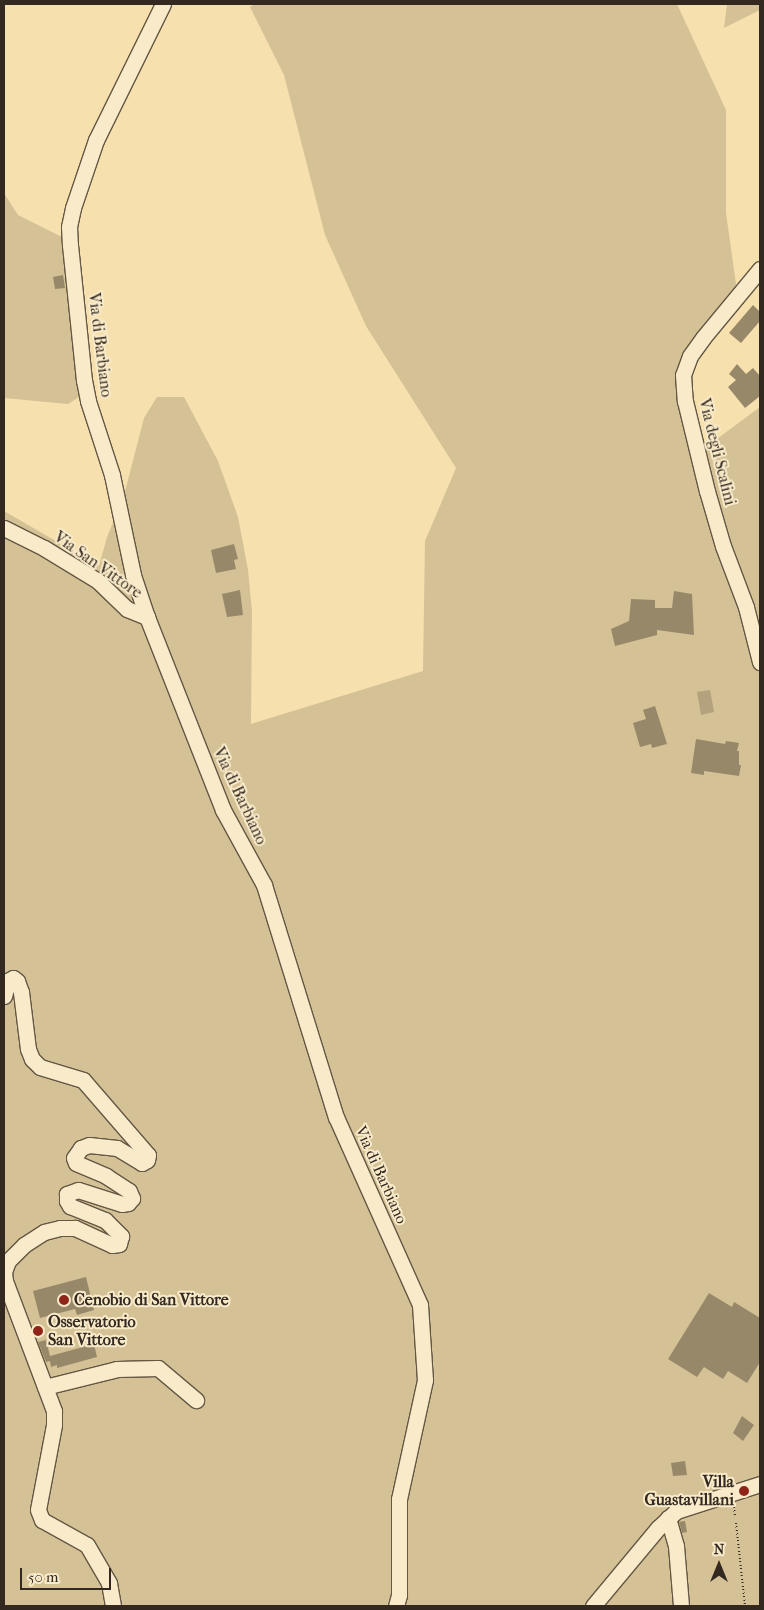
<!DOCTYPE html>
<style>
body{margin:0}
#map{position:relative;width:764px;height:1610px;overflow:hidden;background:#f6e0ae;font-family:"IM FELL French Canon",serif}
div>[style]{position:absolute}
.green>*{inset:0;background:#d5c196}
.water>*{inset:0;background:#b4a27e}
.building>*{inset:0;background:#98886a}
.path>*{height:2px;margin-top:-1px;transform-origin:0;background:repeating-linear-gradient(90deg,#332920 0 1px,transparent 0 3.5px)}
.roads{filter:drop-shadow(1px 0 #645744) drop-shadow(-1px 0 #645744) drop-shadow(0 1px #645744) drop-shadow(0 -1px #645744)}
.minor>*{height:15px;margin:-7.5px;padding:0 7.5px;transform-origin:7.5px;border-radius:7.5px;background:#f9ebca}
.dots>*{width:14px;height:14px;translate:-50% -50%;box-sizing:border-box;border:2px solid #f9ebca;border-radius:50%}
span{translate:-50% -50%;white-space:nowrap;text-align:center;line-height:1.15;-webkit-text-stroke:4px #f9ebca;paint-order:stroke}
.street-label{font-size:16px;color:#332920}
.poi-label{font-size:16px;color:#332920;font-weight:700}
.left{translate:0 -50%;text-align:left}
.right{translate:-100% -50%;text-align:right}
.frame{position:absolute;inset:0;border:5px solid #332920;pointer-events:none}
.north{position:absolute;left:694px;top:1540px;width:50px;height:50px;-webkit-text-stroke:4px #f9ebca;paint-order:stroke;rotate:0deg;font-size:14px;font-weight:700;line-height:20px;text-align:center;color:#332920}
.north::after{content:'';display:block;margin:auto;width:18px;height:22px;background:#332920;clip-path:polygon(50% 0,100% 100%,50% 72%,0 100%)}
.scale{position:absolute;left:20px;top:1568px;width:91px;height:22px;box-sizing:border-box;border:2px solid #332920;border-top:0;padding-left:6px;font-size:15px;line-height:18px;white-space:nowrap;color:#332920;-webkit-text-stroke:4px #f9ebca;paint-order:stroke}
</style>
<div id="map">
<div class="green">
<div style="clip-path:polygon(254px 4px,677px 4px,726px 110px,726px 213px,738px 298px,688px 357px,698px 453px,760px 407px,760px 1606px,4px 1606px,4px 511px,99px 566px,107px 537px,123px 499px,144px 418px,157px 397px,184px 397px,218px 461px,238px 517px,248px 570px,252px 611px,251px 724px,423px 671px,425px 541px,456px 468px,366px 326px,325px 235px,284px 75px,250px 7px)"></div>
<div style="clip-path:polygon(727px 4px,760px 4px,760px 10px,724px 28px)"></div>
<div style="clip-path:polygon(4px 193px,18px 215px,72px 242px,87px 392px,68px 404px,4px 398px)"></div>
</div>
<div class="water">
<div style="clip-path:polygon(710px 690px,714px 712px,701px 715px,697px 692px)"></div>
</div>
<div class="building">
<div style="clip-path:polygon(63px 275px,65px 288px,55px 289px,53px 277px)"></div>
<div style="clip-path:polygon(753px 305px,760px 312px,760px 321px,741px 343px,729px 333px)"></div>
<div style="clip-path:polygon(737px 364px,746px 374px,753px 368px,760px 376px,760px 396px,745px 408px,728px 387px,736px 380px,729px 374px)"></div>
<div style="clip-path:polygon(234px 544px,238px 559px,234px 560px,236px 569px,216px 573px,211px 550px)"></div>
<div style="clip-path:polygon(240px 590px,243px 615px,227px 617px,222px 594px)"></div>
<div style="clip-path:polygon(674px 591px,692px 594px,694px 635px,657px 630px,657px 635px,615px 646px,611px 629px,629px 621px,631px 599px,655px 600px,655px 608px,672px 608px)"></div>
<div style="clip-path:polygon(655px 706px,667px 744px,652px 748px,651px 744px,640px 747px,633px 723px,646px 719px,643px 710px)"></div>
<div style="clip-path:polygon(696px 739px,725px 744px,726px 741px,739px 743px,737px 751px,739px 751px,739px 765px,741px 765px,739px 776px,704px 771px,704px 775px,691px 773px)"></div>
<div style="clip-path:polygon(86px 1277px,94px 1310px,77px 1315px,75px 1309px,40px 1318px,33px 1291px)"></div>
<div style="clip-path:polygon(709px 1293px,732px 1307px,734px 1302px,760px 1318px,760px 1362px,747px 1383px,728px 1371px,723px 1379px,704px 1367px,697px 1377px,668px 1359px)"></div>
<div style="clip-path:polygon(46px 1340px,50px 1356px,94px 1344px,97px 1357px,57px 1368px,57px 1365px,51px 1367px,50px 1361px,46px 1362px,38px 1342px)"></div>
<div style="clip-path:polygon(742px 1416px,754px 1425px,743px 1441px,733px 1433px)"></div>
<div style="clip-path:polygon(685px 1461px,687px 1475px,673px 1476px,671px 1463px)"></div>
<div style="clip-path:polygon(685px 1521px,687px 1532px,682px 1533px,679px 1522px)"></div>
</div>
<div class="path">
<div style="left:734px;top:1507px;width:10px;rotate:84deg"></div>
<div style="left:736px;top:1523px;width:83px;rotate:83.8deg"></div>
</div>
<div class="roads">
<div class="minor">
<div style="left:163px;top:4px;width:152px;rotate:116.2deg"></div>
<div style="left:96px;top:140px;width:72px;rotate:108.7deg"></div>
<div style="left:73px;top:208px;width:19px;rotate:102deg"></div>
<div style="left:69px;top:227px;width:18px;rotate:87deg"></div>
<div style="left:70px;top:245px;width:136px;rotate:84.1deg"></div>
<div style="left:84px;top:380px;width:21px;rotate:79deg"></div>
<div style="left:88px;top:401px;width:78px;rotate:72deg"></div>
<div style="left:112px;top:475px;width:102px;rotate:78.1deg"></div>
<div style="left:133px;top:575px;width:44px;rotate:71.6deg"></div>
<div style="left:147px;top:617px;width:207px;rotate:68.5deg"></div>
<div style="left:223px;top:810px;width:85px;rotate:61.3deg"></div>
<div style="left:264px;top:885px;width:243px;rotate:72.8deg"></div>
<div style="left:336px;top:1117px;width:206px;rotate:65.9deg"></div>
<div style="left:420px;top:1305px;width:75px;rotate:86.2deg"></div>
<div style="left:425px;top:1380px;width:122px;rotate:102.3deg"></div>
<div style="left:399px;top:1499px;width:96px;rotate:90deg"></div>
<div style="left:399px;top:1595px;width:11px;rotate:105deg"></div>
<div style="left:760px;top:269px;width:89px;rotate:129.6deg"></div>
<div style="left:703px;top:338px;width:22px;rotate:126deg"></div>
<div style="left:690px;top:356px;width:20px;rotate:110deg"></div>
<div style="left:683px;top:375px;width:26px;rotate:86deg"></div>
<div style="left:685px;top:401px;width:93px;rotate:76.3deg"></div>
<div style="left:707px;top:491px;width:57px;rotate:73.8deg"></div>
<div style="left:723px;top:546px;width:65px;rotate:69.3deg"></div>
<div style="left:746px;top:607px;width:57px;rotate:75.7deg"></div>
<div style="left:4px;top:528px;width:45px;rotate:26.6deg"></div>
<div style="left:44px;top:548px;width:63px;rotate:31.4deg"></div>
<div style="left:98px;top:581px;width:40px;rotate:44deg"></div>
<div style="left:127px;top:609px;width:22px;rotate:22deg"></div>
<div style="left:4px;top:996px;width:16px;rotate:-75deg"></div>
<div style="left:8px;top:981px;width:6px;rotate:-31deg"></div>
<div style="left:13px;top:978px;width:5px;rotate:37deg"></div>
<div style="left:17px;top:981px;width:12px;rotate:70deg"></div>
<div style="left:21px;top:992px;width:57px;rotate:83deg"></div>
<div style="left:28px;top:1049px;width:11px;rotate:68deg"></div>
<div style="left:32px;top:1059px;width:11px;rotate:45deg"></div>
<div style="left:40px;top:1067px;width:45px;rotate:16.8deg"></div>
<div style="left:83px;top:1080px;width:99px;rotate:49.1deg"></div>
<div style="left:148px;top:1155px;width:5px;rotate:101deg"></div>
<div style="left:147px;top:1160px;width:6px;rotate:149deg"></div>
<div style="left:142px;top:1163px;width:29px;rotate:-149deg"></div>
<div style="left:117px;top:1148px;width:28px;rotate:-174deg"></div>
<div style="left:89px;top:1145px;width:9px;rotate:159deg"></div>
<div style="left:81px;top:1148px;width:12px;rotate:125deg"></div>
<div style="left:74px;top:1158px;width:5px;rotate:68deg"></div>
<div style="left:76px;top:1163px;width:33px;rotate:23deg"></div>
<div style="left:106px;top:1176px;width:27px;rotate:33deg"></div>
<div style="left:129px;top:1191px;width:8px;rotate:67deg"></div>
<div style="left:132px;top:1198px;width:6px;rotate:129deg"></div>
<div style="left:128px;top:1203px;width:6px;rotate:171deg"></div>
<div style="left:122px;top:1204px;width:46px;rotate:-162.3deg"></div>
<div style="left:78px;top:1190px;width:12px;rotate:160deg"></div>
<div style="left:67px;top:1194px;width:7px;rotate:90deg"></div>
<div style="left:67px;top:1201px;width:6px;rotate:59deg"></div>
<div style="left:70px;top:1206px;width:38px;rotate:22deg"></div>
<div style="left:105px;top:1220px;width:23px;rotate:45deg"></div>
<div style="left:121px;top:1236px;width:8px;rotate:104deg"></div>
<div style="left:119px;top:1244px;width:7px;rotate:172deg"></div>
<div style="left:112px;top:1245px;width:41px;rotate:-155.3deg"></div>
<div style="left:75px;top:1228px;width:15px;rotate:180deg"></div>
<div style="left:60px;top:1228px;width:16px;rotate:166deg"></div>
<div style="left:44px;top:1232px;width:24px;rotate:147deg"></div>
<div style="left:24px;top:1245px;width:23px;rotate:135deg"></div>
<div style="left:8px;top:1261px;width:12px;rotate:110deg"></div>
<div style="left:4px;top:1272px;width:9px;rotate:84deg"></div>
<div style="left:5px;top:1281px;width:139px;rotate:69.3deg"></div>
<div style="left:54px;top:1411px;width:14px;rotate:90deg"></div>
<div style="left:54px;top:1425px;width:86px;rotate:100.7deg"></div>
<div style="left:38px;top:1510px;width:11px;rotate:68deg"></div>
<div style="left:42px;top:1520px;width:51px;rotate:29.1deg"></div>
<div style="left:87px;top:1545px;width:44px;rotate:59.9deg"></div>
<div style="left:109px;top:1583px;width:23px;rotate:80deg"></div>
<div style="left:45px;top:1387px;width:74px;rotate:-14deg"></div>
<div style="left:117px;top:1369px;width:41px;rotate:-1.4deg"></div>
<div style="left:158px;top:1368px;width:50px;rotate:40.1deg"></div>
<div style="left:668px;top:1518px;width:29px;rotate:74deg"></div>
<div style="left:676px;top:1546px;width:60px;rotate:85.2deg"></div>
<div style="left:593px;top:1606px;width:102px;rotate:-50.2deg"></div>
<div style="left:658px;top:1528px;width:25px;rotate:-43deg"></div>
<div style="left:676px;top:1511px;width:88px;rotate:-17.8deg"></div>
</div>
</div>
<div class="dots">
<div style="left:64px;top:1300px;background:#8f2418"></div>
<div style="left:38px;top:1331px;background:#8f2418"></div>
<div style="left:744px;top:1491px;background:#8f2418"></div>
</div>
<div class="street-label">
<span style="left:100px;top:345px;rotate:83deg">Via di Barbiano</span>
<span style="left:717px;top:452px;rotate:76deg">Via degli Scalini</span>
<span style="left:98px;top:565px;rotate:35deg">Via San Vittore</span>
<span style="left:240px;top:796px;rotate:65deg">Via di Barbiano</span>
<span style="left:381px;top:1175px;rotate:66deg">Via di Barbiano</span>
</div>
<div class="poi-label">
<span class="left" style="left:74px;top:1300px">Cenobio di San Vittore</span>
<span class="left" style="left:48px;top:1331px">Osservatorio<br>San Vittore</span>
<span class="right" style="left:734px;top:1491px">Villa<br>Guastavillani</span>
</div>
<div class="frame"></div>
<div class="north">N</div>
<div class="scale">50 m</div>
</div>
